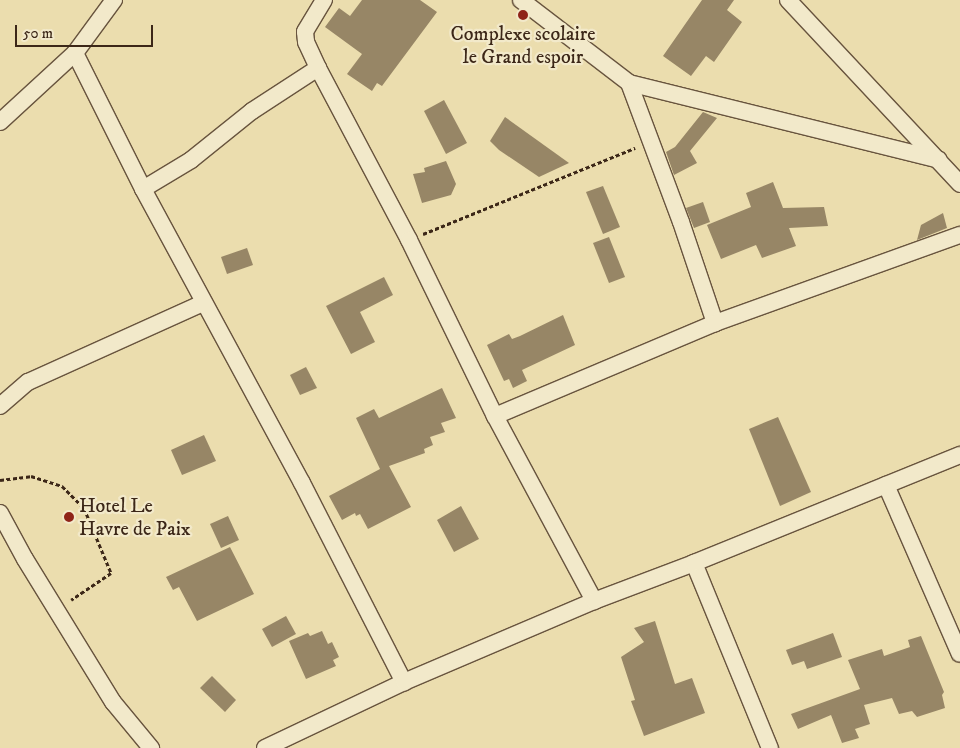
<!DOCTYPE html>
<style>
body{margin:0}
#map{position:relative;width:960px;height:748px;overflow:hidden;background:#ebddae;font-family:"IM FELL DW Pica",serif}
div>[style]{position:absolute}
.building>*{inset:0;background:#978666}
.path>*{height:3px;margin-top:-1.5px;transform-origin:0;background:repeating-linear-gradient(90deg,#3c2718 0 4px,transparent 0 6.5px)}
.roads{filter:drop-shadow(1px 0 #68543e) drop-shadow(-1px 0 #68543e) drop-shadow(0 1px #68543e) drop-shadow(0 -1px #68543e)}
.street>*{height:16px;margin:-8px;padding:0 8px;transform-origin:8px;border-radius:8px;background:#f2e9ca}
.dots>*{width:14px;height:14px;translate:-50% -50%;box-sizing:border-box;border:2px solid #f2e9ca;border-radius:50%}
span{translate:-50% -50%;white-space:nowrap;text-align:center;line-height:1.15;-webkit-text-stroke:4.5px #f2e9ca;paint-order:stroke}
.poi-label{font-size:20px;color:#3c2718}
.left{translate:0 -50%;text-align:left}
.scale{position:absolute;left:15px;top:25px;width:138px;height:22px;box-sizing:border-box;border:2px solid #3c2718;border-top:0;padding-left:6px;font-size:15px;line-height:18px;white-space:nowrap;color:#3c2718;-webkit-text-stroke:4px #f2e9ca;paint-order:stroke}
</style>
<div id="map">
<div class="building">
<div style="clip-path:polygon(362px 0,420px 0,437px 12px,382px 86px,377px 83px,372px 91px,347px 74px,362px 54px,325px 27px,339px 8px,350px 16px)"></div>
<div style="clip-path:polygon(702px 0,734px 0,727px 10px,742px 22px,714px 62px,706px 56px,691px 76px,663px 56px)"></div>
<div style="clip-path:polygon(444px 100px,467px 143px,446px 154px,424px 111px)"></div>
<div style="clip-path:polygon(703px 112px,717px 118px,690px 151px,697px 163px,674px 175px,666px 152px,675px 147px)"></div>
<div style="clip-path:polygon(505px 117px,569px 163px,539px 177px,499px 150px,490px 141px)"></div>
<div style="clip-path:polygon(446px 161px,456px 184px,451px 195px,422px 203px,413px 174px,425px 172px,424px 168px)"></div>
<div style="clip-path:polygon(773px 182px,783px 208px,824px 207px,828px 226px,789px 228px,796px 246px,762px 258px,756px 245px,721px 259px,707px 225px,751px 207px,746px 193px)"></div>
<div style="clip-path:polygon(603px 186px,620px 227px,603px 234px,586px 192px)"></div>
<div style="clip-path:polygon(703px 202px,710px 222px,694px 228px,686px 208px)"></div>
<div style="clip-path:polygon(943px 213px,947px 228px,917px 240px,921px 225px)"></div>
<div style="clip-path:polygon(609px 237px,625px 277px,609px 283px,593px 243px)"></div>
<div style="clip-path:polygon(247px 248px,253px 265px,227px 274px,221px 257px)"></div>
<div style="clip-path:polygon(384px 277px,393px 295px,360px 312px,375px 342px,351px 354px,326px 306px)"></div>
<div style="clip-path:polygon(563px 315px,575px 345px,522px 370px,527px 381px,513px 388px,509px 379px,504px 381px,487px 345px,509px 334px,512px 339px,520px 336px)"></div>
<div style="clip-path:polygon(306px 367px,317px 388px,300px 395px,290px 375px)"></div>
<div style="clip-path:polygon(442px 388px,456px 418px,441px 423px,445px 432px,430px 437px,433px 445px,424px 449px,425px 453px,389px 466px,411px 507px,368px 529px,360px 514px,356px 516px,355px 513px,342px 520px,329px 496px,380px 469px,356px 418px,374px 409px,379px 418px)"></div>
<div style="clip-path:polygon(778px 417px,811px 492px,780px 506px,749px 429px)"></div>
<div style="clip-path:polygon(204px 435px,216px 461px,182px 475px,171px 450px)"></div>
<div style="clip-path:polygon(461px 506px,479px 539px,454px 552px,437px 520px)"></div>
<div style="clip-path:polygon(228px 516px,239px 540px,221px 548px,210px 524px)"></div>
<div style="clip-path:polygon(230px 547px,254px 594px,197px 621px,179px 587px,173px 590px,166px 577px)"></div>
<div style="clip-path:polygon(286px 616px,296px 634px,272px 647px,262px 629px)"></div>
<div style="clip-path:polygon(655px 621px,675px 684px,692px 678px,705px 713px,644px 736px,631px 701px,635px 700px,621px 657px,644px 642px,634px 628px)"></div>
<div style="clip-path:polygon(322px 631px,328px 644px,332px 642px,339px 657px,333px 660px,336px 666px,306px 679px,289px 641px,308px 633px,310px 636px)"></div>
<div style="clip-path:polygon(833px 633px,842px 657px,807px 669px,804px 661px,792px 665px,786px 650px)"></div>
<div style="clip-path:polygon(921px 636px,944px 692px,942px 695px,945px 708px,917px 717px,912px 711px,899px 714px,892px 698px,864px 705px,870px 724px,855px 729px,859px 738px,842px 743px,831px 715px,798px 729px,791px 714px,860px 689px,848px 660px,882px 649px,884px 656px,910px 647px,908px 640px)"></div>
<div style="clip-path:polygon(212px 676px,236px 700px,225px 712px,200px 688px)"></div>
</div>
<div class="path">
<div style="left:423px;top:234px;width:229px;rotate:-22.1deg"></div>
<div style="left:0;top:480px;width:31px;rotate:-7deg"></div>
<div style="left:31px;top:476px;width:33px;rotate:18deg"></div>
<div style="left:62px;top:486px;width:31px;rotate:45deg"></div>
<div style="left:84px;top:508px;width:70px;rotate:67.4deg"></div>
<div style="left:111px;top:573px;width:48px;rotate:146deg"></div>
</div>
<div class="roads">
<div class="street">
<div style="left:324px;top:0;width:37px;rotate:121deg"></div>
<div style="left:305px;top:32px;width:10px;rotate:84deg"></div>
<div style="left:306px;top:42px;width:29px;rotate:65deg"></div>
<div style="left:318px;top:68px;width:195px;rotate:62.1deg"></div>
<div style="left:409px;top:240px;width:196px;rotate:64deg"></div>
<div style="left:495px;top:416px;width:210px;rotate:61.8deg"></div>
<div style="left:521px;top:0;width:136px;rotate:37.5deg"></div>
<div style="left:629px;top:83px;width:148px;rotate:69.5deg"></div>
<div style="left:681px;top:222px;width:107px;rotate:71.4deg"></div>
<div style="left:788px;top:0;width:252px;rotate:46.9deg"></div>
<div style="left:75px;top:53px;width:152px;rotate:63.4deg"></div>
<div style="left:143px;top:189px;width:334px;rotate:61.6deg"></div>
<div style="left:302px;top:483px;width:224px;rotate:62.9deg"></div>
<div style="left:629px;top:83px;width:319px;rotate:13.9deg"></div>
<div style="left:0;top:122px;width:102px;rotate:-42.6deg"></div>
<div style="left:75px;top:53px;width:66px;rotate:-53.7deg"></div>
<div style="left:143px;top:189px;width:56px;rotate:-31.1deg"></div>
<div style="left:191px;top:160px;width:78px;rotate:-38.8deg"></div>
<div style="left:252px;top:111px;width:79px;rotate:-33.1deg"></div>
<div style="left:0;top:406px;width:37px;rotate:-41deg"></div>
<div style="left:28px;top:382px;width:192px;rotate:-24.3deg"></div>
<div style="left:495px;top:416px;width:239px;rotate:-22.9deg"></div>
<div style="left:715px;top:323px;width:260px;rotate:-19.8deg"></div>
<div style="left:886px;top:485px;width:184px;rotate:66.4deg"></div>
<div style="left:0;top:513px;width:52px;rotate:61.5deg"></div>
<div style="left:25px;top:559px;width:168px;rotate:58.4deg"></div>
<div style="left:113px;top:702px;width:60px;rotate:50.4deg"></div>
<div style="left:694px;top:563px;width:200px;rotate:67.7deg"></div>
<div style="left:265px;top:748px;width:154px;rotate:-25.4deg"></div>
<div style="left:404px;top:682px;width:207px;rotate:-23.1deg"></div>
<div style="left:594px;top:601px;width:107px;rotate:-20.8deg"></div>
<div style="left:694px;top:563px;width:287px;rotate:-22.1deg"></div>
</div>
</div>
<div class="dots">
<div style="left:523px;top:15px;background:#8f2418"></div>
<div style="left:69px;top:517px;background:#8f2418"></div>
</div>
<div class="poi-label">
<span style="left:523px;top:46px">Complexe scolaire<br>le Grand espoir</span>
<span class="left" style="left:79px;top:518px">Hotel Le<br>Havre de Paix</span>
</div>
<div class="scale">50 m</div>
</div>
